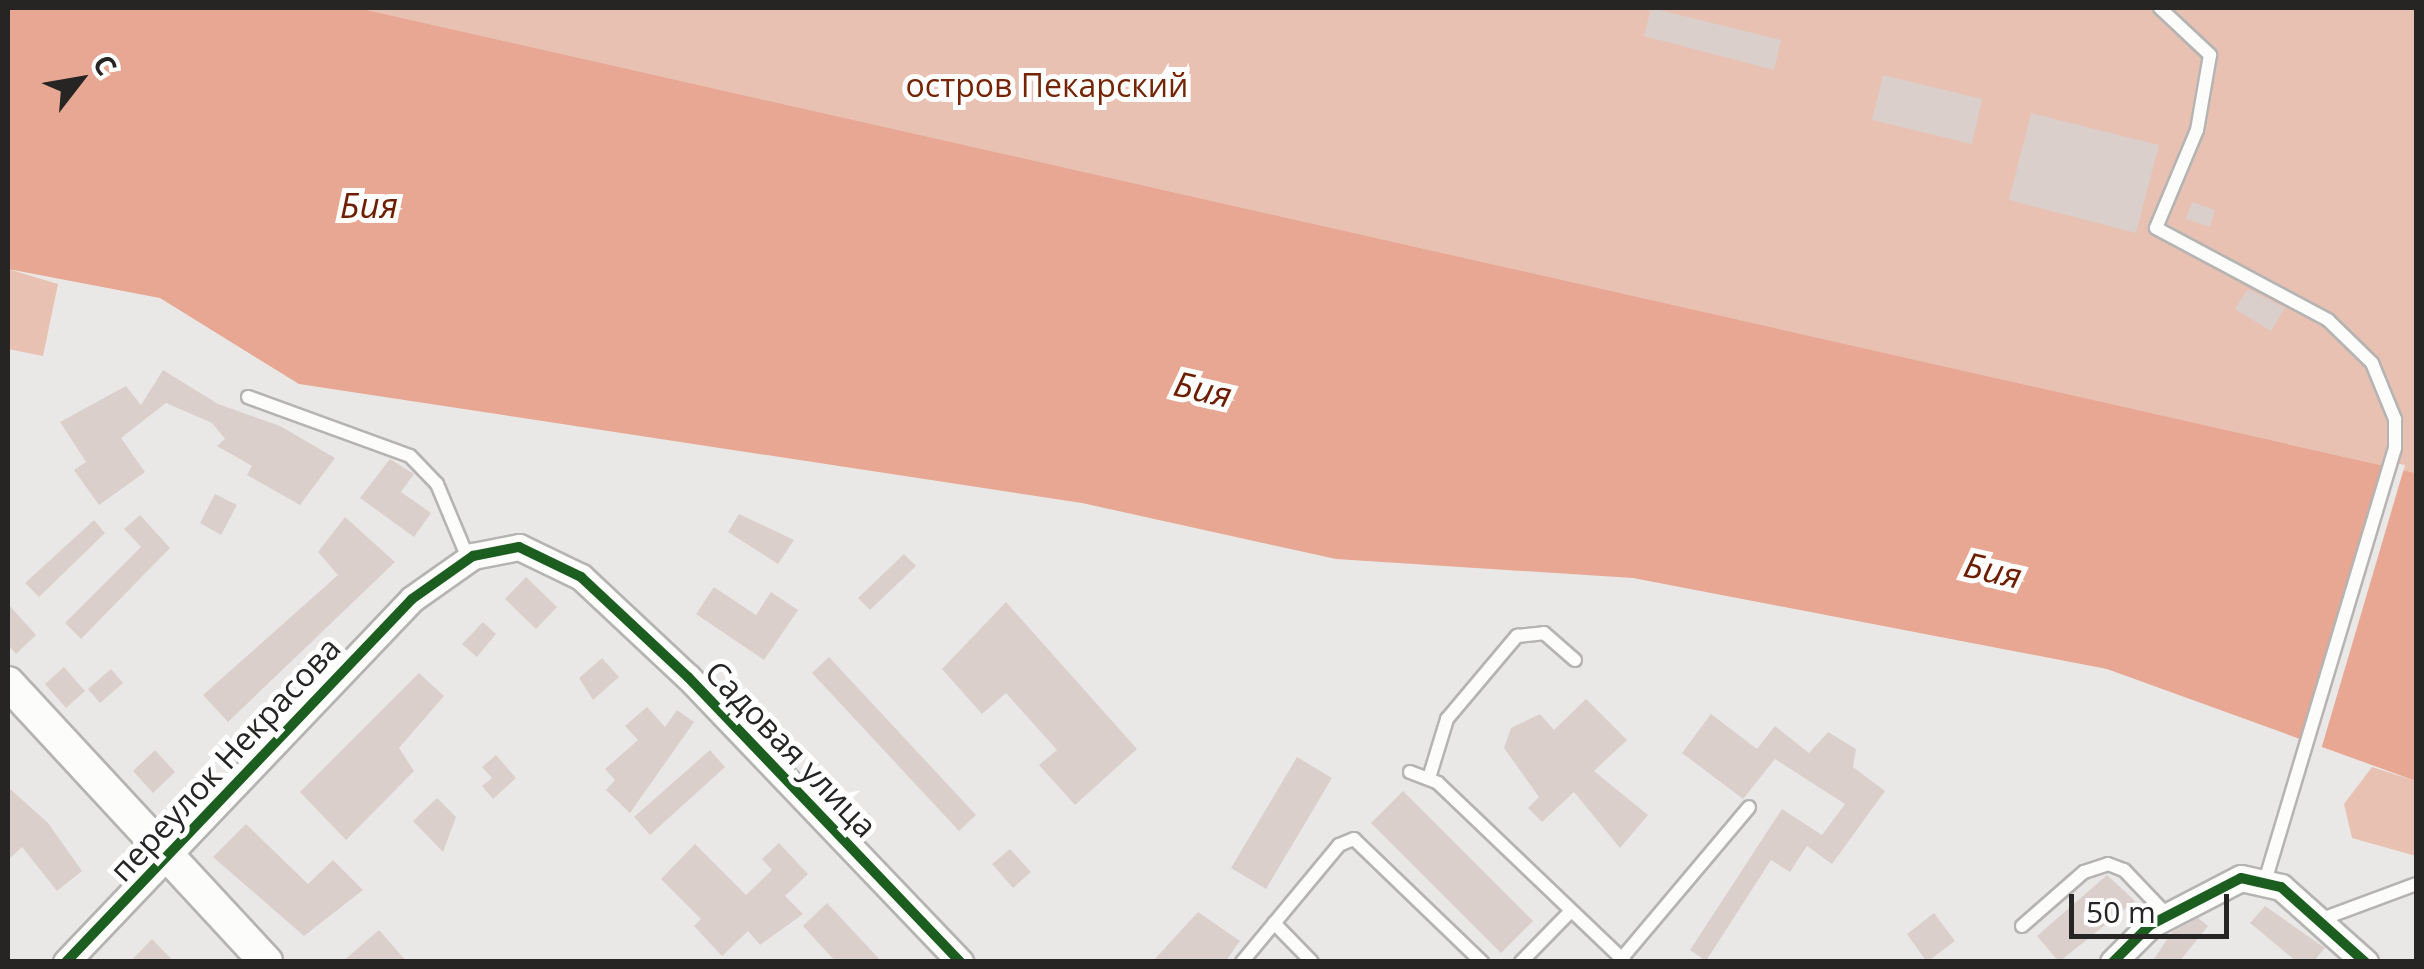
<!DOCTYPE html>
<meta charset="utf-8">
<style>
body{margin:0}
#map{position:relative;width:2424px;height:969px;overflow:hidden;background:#eae8e6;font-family:"Open Sans",sans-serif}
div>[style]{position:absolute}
.green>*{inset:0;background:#e8c1b3}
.water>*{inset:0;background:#e7a792}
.pier>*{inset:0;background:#eae8e6}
.building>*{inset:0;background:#dacfcb}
.roads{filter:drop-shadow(2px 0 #b5b4b2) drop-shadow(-2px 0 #b5b4b2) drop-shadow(0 2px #b5b4b2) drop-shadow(0 -2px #b5b4b2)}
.service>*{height:12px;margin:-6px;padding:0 6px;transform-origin:6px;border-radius:6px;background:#fcfcfb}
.minor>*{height:25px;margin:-12.5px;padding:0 12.5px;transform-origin:12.5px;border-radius:12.5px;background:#fcfcfb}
.secondary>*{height:32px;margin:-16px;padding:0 16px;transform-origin:16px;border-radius:16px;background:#fcfcfb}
.cycleway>*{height:10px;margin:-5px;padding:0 5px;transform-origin:5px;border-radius:5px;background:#1b5e20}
span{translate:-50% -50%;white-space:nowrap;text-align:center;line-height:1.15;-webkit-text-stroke:10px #fff;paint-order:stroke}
.park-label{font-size:32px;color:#752405}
.street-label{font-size:32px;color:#262524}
.water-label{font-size:35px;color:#6e1d00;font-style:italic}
.frame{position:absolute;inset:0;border:10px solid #262524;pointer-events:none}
.north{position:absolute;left:30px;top:30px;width:100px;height:100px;-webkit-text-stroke:8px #fff;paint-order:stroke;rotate:59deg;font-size:28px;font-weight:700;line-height:40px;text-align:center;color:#262524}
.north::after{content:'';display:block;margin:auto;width:35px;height:45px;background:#262524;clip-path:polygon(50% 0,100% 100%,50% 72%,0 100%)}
.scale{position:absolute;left:2069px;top:894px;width:160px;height:45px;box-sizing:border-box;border:5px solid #262524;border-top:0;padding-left:12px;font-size:30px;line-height:35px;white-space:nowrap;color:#262524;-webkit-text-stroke:8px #fff;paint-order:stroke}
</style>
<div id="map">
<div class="green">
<div style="clip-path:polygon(357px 8px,2416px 8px,2416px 473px,379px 15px)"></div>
<div style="clip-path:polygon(8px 269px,58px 284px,43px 356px,8px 349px)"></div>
<div style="clip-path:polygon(2372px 767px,2416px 781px,2416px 856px,2352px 838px,2344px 804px)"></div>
</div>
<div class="water">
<div style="clip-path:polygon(8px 8px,357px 8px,2416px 473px,2416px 781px,2107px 669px,1633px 578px,1336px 559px,1082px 503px,299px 384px,160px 298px,8px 269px)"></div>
</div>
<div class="pier">
<div style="clip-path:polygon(2384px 461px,2405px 465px,2320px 753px,2300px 746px)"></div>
</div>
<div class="building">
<div style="clip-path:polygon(1651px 8px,1781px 40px,1774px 70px,1644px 36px)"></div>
<div style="clip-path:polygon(1883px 75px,1982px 99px,1972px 144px,1872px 120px)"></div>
<div style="clip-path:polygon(2031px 113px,2159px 145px,2136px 233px,2009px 200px)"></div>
<div style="clip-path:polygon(2192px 202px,2215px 210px,2210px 227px,2186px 219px)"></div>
<div style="clip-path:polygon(2248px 289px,2285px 308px,2271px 331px,2235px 309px)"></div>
<div style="clip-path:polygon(163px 370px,218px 404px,280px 426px,335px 458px,300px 505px,247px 475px,252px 466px,217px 446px,225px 439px,212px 423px,166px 403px,121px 438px,145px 472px,99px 505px,74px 470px,86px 462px,60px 422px,126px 386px,141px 405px)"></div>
<div style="clip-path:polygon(390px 459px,414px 474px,401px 492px,431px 513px,414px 537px,360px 498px)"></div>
<div style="clip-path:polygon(215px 494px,237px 505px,221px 535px,200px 523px)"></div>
<div style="clip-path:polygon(739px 514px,794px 540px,778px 564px,728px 532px)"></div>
<div style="clip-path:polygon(140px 515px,170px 548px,81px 639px,65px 623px,141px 547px,124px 529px)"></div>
<div style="clip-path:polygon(345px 517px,395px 562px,228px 722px,203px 695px,338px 575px,318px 552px)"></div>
<div style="clip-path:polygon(94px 520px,105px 533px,39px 597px,25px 583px)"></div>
<div style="clip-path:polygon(904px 554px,916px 566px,870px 610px,858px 598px)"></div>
<div style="clip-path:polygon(526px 577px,557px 607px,536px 629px,505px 599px)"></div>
<div style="clip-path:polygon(714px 587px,756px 615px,771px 592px,798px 610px,764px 660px,696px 614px)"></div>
<div style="clip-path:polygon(1006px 602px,1137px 749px,1075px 805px,1039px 765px,1057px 750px,1006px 693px,982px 714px,942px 669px)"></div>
<div style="clip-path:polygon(8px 604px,36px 635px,16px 654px,8px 645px)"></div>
<div style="clip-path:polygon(483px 622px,496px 634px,477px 657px,462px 644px)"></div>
<div style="clip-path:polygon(829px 657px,976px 815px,959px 831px,812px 673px)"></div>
<div style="clip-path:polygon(602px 658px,619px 677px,593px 700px,579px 678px)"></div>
<div style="clip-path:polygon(64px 667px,85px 691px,66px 708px,45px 684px)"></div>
<div style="clip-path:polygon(111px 669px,123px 683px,100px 703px,88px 689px)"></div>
<div style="clip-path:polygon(419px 673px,444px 696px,399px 748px,414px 771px,346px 840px,300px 792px)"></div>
<div style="clip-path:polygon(1586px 699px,1627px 740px,1594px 771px,1648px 815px,1620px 848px,1574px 792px,1542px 822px,1528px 808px,1539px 797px,1504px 748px,1511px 728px,1540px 714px,1554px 730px)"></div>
<div style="clip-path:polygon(647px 707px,665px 727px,677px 710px,694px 722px,630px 813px,606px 790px,615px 780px,605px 769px,638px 740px,625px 726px)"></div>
<div style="clip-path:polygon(1711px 714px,1757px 749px,1775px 726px,1809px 753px,1828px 732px,1856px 749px,1853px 767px,1885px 791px,1832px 864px,1807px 846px,1790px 872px,1771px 860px,1706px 961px,1690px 950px,1782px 809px,1822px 835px,1845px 804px,1775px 759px,1743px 799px,1682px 753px)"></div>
<div style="clip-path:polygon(155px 750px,175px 772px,153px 793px,133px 771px)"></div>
<div style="clip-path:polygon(710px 750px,725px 767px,650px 835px,634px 817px)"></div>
<div style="clip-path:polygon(496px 755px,516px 778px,493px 799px,482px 786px,492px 778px,482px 767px)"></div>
<div style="clip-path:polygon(1297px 757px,1332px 778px,1266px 889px,1231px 868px)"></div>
<div style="clip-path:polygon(8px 787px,48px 823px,82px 871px,57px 891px,22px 847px,8px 860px)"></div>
<div style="clip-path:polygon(1403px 791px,1533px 921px,1501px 953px,1371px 823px)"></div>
<div style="clip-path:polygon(437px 798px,456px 817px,443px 852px,413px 821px)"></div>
<div style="clip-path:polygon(246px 824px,308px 884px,333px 860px,363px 890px,304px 936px,213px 857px)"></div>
<div style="clip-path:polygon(779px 843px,808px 874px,785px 896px,803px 914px,760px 945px,748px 931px,722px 956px,694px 926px,701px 919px,661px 879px,695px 844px,746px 895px,772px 870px,762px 859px)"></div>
<div style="clip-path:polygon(1010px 849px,1031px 872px,1013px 888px,992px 864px)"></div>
<div style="clip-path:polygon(2107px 875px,2135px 901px,2059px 962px,2037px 936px)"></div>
<div style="clip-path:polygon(827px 903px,882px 962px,836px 962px,803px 926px)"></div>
<div style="clip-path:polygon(2265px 906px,2325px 948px,2313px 962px,2297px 962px,2250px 923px)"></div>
<div style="clip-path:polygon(1198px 912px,1240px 941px,1225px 962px,1152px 962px)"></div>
<div style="clip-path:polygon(1934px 913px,1955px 941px,1927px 962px,1907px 934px)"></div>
<div style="clip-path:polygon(2198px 918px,2208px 926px,2179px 962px,2152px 962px,2172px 932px)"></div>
<div style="clip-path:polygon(379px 930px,407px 962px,342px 962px)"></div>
<div style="clip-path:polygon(152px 939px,174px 962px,130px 962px)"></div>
</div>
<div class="roads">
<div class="service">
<div style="left:2160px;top:8px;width:69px;rotate:43.2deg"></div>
<div style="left:2210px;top:55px;width:76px;rotate:99.8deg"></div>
<div style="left:2197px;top:130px;width:106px;rotate:112.7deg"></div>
<div style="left:2156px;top:228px;width:195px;rotate:28.1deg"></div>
<div style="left:2328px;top:320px;width:62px;rotate:44.3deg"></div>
<div style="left:2372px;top:363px;width:61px;rotate:67.7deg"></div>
<div style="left:2395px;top:419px;width:29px;rotate:90deg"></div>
<div style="left:2395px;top:448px;width:451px;rotate:106.7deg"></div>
<div style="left:248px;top:397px;width:172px;rotate:20deg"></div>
<div style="left:410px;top:456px;width:39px;rotate:46deg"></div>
<div style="left:437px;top:484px;width:80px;rotate:67.3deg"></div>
<div style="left:1410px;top:772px;width:30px;rotate:21deg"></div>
<div style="left:1438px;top:783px;width:259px;rotate:43.7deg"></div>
<div style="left:1429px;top:778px;width:62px;rotate:-73deg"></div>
<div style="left:1447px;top:719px;width:109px;rotate:-49.9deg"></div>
<div style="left:1517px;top:636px;width:27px;rotate:-6deg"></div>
<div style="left:1544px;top:633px;width:41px;rotate:41.1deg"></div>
<div style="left:2322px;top:919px;width:100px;rotate:-20.4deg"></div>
<div style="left:1274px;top:923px;width:54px;rotate:45.7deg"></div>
<div style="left:2022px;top:926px;width:82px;rotate:-41.1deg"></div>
<div style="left:2084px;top:872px;width:25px;rotate:-18deg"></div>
<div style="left:2108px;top:864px;width:17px;rotate:21deg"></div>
<div style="left:2124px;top:870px;width:62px;rotate:46.3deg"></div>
<div style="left:1622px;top:958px;width:197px;rotate:-49.9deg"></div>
<div style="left:1242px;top:962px;width:152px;rotate:-50.3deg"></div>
<div style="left:1339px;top:845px;width:16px;rotate:-22deg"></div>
<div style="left:1354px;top:839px;width:178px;rotate:43.9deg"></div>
<div style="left:1521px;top:962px;width:71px;rotate:-45.6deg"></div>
</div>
<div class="minor">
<div style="left:66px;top:962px;width:501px;rotate:-46.37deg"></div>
<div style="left:412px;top:599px;width:75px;rotate:-35.2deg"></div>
<div style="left:473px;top:556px;width:47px;rotate:-11.1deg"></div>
<div style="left:519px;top:547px;width:69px;rotate:25.8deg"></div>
<div style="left:581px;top:577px;width:146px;rotate:43.1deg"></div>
<div style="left:688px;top:677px;width:394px;rotate:46.3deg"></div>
<div style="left:2113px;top:962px;width:52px;rotate:-45deg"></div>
<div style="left:2150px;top:925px;width:102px;rotate:-27.3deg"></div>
<div style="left:2241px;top:878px;width:41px;rotate:12.7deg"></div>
<div style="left:2281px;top:887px;width:113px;rotate:41.8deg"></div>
</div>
<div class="secondary">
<div style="left:8px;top:683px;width:380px;rotate:47.2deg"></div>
</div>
</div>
<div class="cycleway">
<div style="left:66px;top:962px;width:501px;rotate:-46.37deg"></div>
<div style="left:412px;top:599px;width:75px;rotate:-35.2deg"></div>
<div style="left:473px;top:556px;width:47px;rotate:-11.1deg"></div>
<div style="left:519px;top:547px;width:69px;rotate:25.8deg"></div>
<div style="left:581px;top:577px;width:146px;rotate:43.1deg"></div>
<div style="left:688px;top:677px;width:394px;rotate:46.3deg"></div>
<div style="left:2113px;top:962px;width:52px;rotate:-45deg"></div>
<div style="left:2150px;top:925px;width:102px;rotate:-27.3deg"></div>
<div style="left:2241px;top:878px;width:41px;rotate:12.7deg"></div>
<div style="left:2281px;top:887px;width:113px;rotate:41.8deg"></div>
</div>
<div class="park-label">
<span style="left:1047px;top:85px">остров Пекарский</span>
</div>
<div class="street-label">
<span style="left:791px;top:749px;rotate:46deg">Садовая улица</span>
<span style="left:225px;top:759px;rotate:-47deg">переулок Некрасова</span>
</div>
<div class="water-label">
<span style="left:369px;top:205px">Бия</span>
<span style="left:1203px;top:389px;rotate:13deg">Бия</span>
<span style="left:1993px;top:570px;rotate:13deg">Бия</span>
</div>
<div class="frame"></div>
<div class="north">С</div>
<div class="scale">50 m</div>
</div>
